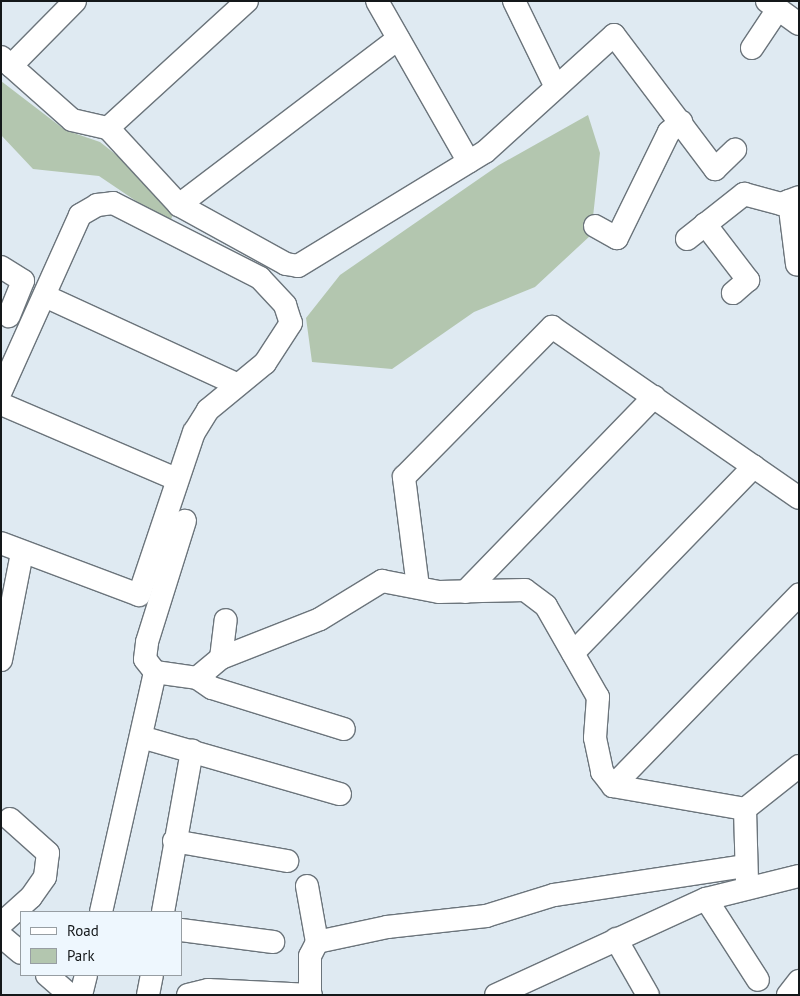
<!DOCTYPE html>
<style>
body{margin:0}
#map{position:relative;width:800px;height:996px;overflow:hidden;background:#dfeaf2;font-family:"PT Sans",sans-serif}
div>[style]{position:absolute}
.green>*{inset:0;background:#b3c6af}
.roads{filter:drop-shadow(1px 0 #6b747b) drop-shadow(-1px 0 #6b747b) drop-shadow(0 1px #6b747b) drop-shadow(0 -1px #6b747b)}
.street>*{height:22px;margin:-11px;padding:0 11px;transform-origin:11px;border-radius:11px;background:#fff}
span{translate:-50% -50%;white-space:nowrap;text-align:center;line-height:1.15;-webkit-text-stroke:4px #eef7fe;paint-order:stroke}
.frame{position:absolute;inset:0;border:2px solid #14181a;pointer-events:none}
.legend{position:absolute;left:20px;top:911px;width:162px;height:65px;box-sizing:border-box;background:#eef7fe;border:1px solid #979ea3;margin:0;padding:6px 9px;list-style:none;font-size:15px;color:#14181a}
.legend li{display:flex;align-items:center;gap:10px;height:25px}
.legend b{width:25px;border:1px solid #979ea3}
</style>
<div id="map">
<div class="green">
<div style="clip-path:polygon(1px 81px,65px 130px,100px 142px,176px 202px,170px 224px,99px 176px,33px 169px,1px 135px)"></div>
<div style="clip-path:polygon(588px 115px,600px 153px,591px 235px,535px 287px,474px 312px,392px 369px,312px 362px,306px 318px,340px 275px,499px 165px)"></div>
</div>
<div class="roads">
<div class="street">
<div style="left:377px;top:1px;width:185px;rotate:60.3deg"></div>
<div style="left:514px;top:1px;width:93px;rotate:64deg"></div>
<div style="left:767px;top:1px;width:39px;rotate:36deg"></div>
<div style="left:752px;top:48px;width:47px;rotate:-56.3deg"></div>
<div style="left:1px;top:57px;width:95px;rotate:41.6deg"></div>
<div style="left:72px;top:120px;width:37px;rotate:13deg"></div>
<div style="left:108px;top:128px;width:105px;rotate:47.3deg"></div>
<div style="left:179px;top:205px;width:122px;rotate:28.9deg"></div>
<div style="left:286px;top:264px;width:12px;rotate:9deg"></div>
<div style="left:298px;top:266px;width:219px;rotate:-31.4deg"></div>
<div style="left:485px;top:152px;width:174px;rotate:-42.2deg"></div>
<div style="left:614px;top:35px;width:168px;rotate:53deg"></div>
<div style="left:715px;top:169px;width:28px;rotate:-44deg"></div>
<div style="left:11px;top:66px;width:91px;rotate:-45.4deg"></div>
<div style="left:108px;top:128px;width:188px;rotate:-42.4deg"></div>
<div style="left:789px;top:201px;width:64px;rotate:82.8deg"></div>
<div style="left:179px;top:205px;width:275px;rotate:-37.2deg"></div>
<div style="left:705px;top:224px;width:71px;rotate:52.5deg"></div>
<div style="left:748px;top:280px;width:20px;rotate:139deg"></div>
<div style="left:595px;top:226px;width:25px;rotate:29deg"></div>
<div style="left:617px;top:238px;width:118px;rotate:-63.9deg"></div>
<div style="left:669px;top:132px;width:16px;rotate:-40deg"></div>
<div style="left:687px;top:239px;width:73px;rotate:-38.3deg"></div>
<div style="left:744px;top:194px;width:38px;rotate:15deg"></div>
<div style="left:781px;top:204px;width:19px;rotate:-21deg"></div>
<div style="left:1px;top:267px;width:26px;rotate:32deg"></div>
<div style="left:23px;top:281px;width:38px;rotate:112deg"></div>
<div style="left:47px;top:297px;width:210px;rotate:24.7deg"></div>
<div style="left:1px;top:391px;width:193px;rotate:-65.8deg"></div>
<div style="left:80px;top:215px;width:20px;rotate:-30deg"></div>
<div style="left:97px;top:205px;width:16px;rotate:-7deg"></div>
<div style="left:113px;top:203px;width:165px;rotate:27deg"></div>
<div style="left:260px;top:278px;width:37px;rotate:47deg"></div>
<div style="left:285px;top:305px;width:19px;rotate:72deg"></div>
<div style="left:291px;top:323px;width:48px;rotate:123deg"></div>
<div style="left:265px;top:363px;width:74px;rotate:140.5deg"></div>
<div style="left:208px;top:410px;width:26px;rotate:122deg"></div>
<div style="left:194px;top:432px;width:172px;rotate:108.6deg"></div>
<div style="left:139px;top:595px;width:147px;rotate:-159.4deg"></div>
<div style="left:1px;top:404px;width:190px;rotate:23.2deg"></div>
<div style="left:418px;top:587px;width:111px;rotate:-97.3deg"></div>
<div style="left:404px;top:477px;width:211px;rotate:-45.4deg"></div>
<div style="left:552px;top:327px;width:300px;rotate:34.7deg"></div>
<div style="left:465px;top:592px;width:272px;rotate:-45.9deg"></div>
<div style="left:573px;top:653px;width:260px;rotate:-45.9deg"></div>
<div style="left:221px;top:658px;width:38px;rotate:-83deg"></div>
<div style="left:1px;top:660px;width:109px;rotate:-78.9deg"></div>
<div style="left:155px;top:672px;width:16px;rotate:-128deg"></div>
<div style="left:145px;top:659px;width:17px;rotate:-83deg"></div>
<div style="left:147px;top:642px;width:127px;rotate:-72.6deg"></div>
<div style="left:197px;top:678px;width:18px;rotate:34deg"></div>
<div style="left:212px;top:688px;width:138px;rotate:17.3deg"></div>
<div style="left:141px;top:737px;width:207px;rotate:16deg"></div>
<div style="left:613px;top:786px;width:267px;rotate:-45.8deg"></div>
<div style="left:745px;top:809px;width:71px;rotate:88.4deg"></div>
<div style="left:745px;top:809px;width:69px;rotate:-38.5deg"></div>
<div style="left:174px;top:841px;width:115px;rotate:10deg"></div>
<div style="left:307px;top:886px;width:57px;rotate:79.9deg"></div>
<div style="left:706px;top:899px;width:96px;rotate:57.3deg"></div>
<div style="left:101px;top:912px;width:246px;rotate:-77.3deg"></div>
<div style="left:155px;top:672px;width:42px;rotate:8.1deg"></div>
<div style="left:197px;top:678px;width:31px;rotate:-40deg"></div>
<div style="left:221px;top:658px;width:106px;rotate:-21.5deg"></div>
<div style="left:320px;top:619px;width:73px;rotate:-31.5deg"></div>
<div style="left:382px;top:581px;width:58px;rotate:10.9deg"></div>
<div style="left:439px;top:592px;width:86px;rotate:-1.3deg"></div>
<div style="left:525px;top:590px;width:26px;rotate:37deg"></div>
<div style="left:546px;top:606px;width:105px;rotate:60.3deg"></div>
<div style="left:598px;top:697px;width:41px;rotate:94.2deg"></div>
<div style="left:595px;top:738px;width:35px;rotate:78deg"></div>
<div style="left:602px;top:772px;width:18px;rotate:52deg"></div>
<div style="left:613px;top:786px;width:134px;rotate:9.9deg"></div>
<div style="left:163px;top:912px;width:164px;rotate:-79.8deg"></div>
<div style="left:1px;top:924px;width:40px;rotate:-42deg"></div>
<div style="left:31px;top:897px;width:24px;rotate:-55deg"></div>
<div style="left:45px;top:877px;width:24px;rotate:-83deg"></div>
<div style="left:48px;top:853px;width:51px;rotate:-138.2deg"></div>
<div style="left:181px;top:930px;width:93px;rotate:7.4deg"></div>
<div style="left:1px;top:936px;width:26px;rotate:40deg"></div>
<div style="left:616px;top:939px;width:64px;rotate:60.3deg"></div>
<div style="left:47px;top:975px;width:30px;rotate:41deg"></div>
<div style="left:81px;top:995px;width:21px;rotate:-76deg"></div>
<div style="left:148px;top:995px;width:20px;rotate:-79deg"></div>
<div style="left:188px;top:995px;width:21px;rotate:-14deg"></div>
<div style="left:208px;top:990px;width:103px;rotate:2.8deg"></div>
<div style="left:310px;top:995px;width:39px;rotate:-90deg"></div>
<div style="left:310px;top:956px;width:16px;rotate:-63deg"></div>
<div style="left:317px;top:942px;width:72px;rotate:-12.1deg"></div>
<div style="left:387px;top:927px;width:100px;rotate:-6.3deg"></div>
<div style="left:486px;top:916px;width:71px;rotate:-17.2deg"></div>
<div style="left:554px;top:895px;width:194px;rotate:-8.6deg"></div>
<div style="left:496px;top:995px;width:231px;rotate:-24.6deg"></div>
<div style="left:706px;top:899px;width:96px;rotate:-13.9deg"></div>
<div style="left:788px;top:995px;width:18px;rotate:-52deg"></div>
</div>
</div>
<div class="frame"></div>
<ul class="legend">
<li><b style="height:6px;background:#fff"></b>Road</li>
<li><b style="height:14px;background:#b3c6af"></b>Park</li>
</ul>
</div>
